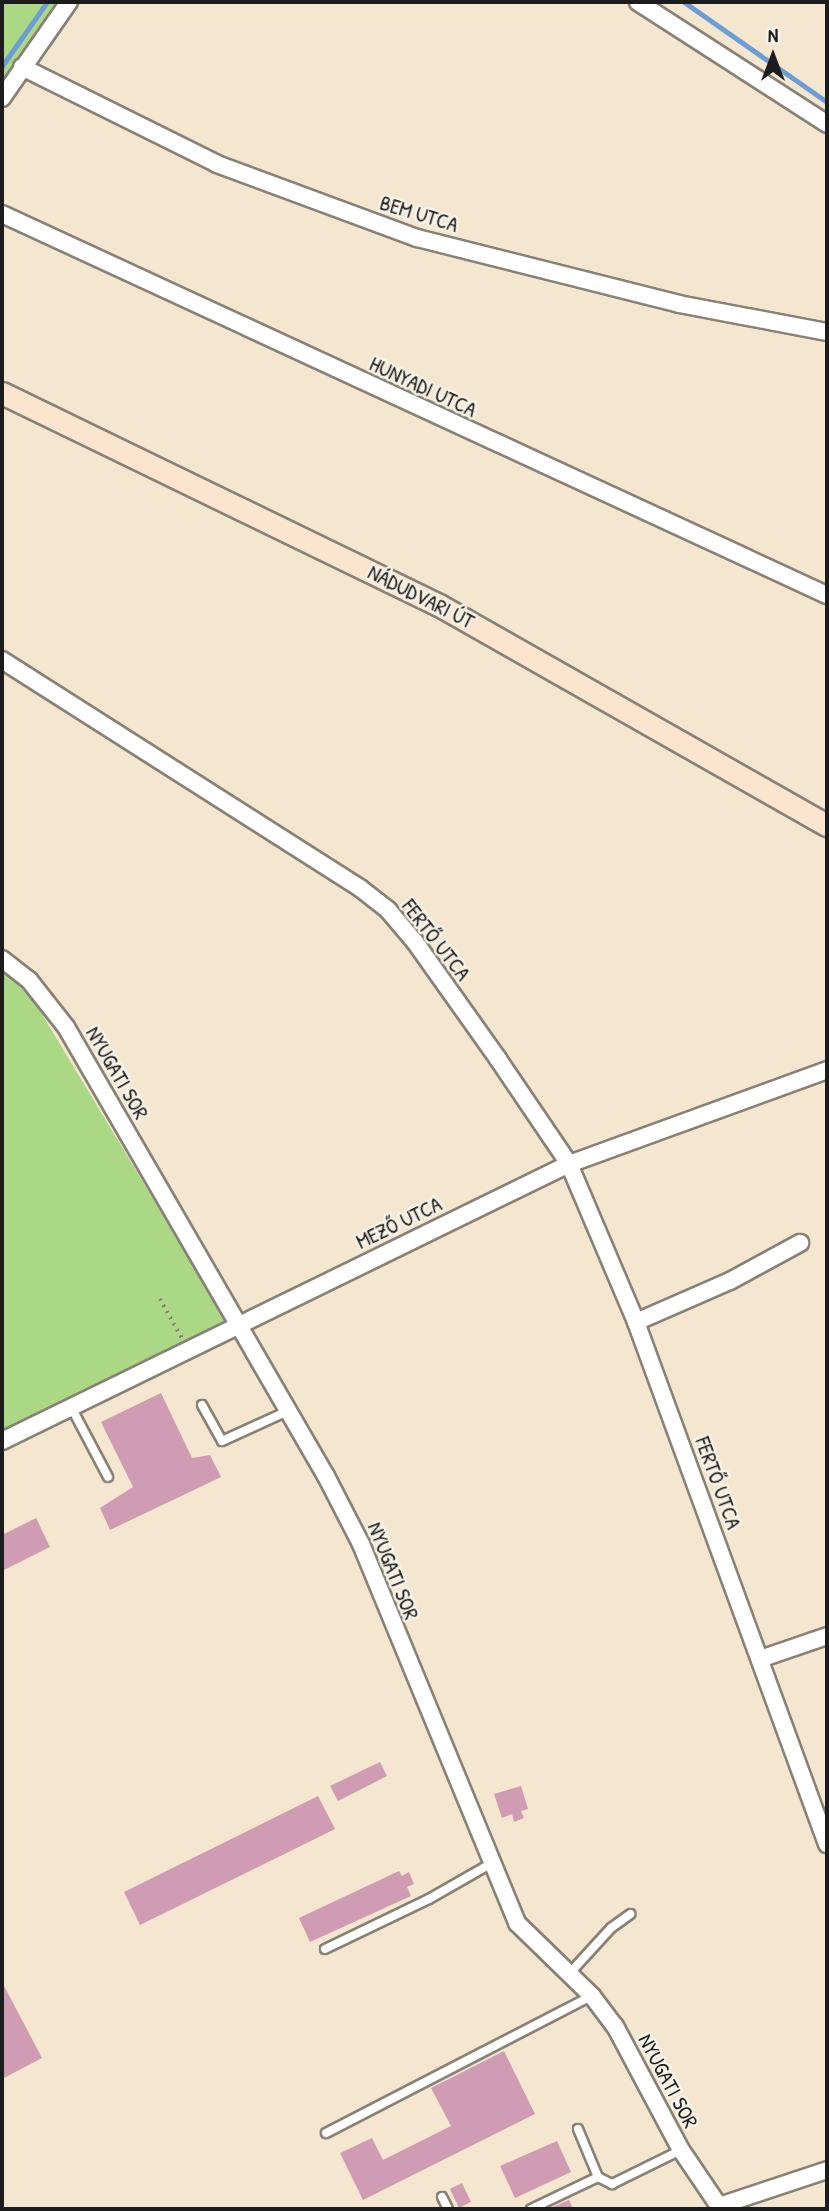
<!DOCTYPE html>
<meta charset="utf-8">
<style>
body{margin:0}
#map{position:relative;width:829px;height:2211px;overflow:hidden;background:#f5e6d0;font-family:"Patrick Hand",sans-serif}
div>[style]{position:absolute}
.green>*{inset:0;background:#aad885}
.stream>*{height:5px;margin:-2.5px;padding:0 2.5px;transform-origin:2.5px;border-radius:2.5px;background:#6d9dd6}
.building>*{inset:0;background:#cf9cb3}
.path>*{height:3.5px;margin-top:-1.75px;transform-origin:0;background:repeating-linear-gradient(90deg,#888176 0 2px,transparent 0 7px)}
.roads{filter:drop-shadow(2px 0 #888176) drop-shadow(-2px 0 #888176) drop-shadow(0 2px #888176) drop-shadow(0 -2px #888176)}
.service>*{height:8px;margin:-4px;padding:0 4px;transform-origin:4px;border-radius:4px;background:#fff}
.minor>*{height:16px;margin:-8px;padding:0 8px;transform-origin:8px;border-radius:8px;background:#fff}
.secondary>*{height:21px;margin:-10.5px;padding:0 10.5px;transform-origin:10.5px;border-radius:10.5px;background:#fbe5cf}
span{translate:-50% -50%;white-space:nowrap;text-align:center;line-height:1.15;-webkit-text-stroke:5px #f7f3e8;paint-order:stroke}
.street-label{font-size:21px;color:#1c1c1c}
.frame{position:absolute;inset:0;border:4px solid #1c1c1c;pointer-events:none}
.north{position:absolute;left:738px;top:21px;width:70px;height:70px;-webkit-text-stroke:5px #f7f3e8;paint-order:stroke;rotate:0deg;font-size:19px;font-weight:700;line-height:28px;text-align:center;color:#1c1c1c}
.north::after{content:'';display:block;margin:auto;width:24px;height:32px;background:#1c1c1c;clip-path:polygon(50% 0,100% 100%,50% 72%,0 100%)}
</style>
<div id="map">
<div class="green">
<div style="clip-path:polygon(2px 2px,58px 2px,2px 81px)"></div>
<div style="clip-path:polygon(2px 972px,25px 986px,229px 1325px,2px 1451px)"></div>
</div>
<div class="stream">
<div style="left:684px;top:2px;width:174px;rotate:35deg"></div>
<div style="left:2px;top:66px;width:78px;rotate:-54.9deg"></div>
</div>
<div class="building">
<div style="clip-path:polygon(161px 1393px,192px 1458px,210px 1455px,221px 1477px,110px 1530px,100px 1508px,133px 1487px,101px 1422px)"></div>
<div style="clip-path:polygon(36px 1518px,50px 1547px,2px 1571px,2px 1535px)"></div>
<div style="clip-path:polygon(380px 1762px,387px 1776px,338px 1801px,330px 1786px)"></div>
<div style="clip-path:polygon(521px 1786px,528px 1809px,521px 1811px,524px 1818px,514px 1822px,512px 1814px,502px 1818px,494px 1794px)"></div>
<div style="clip-path:polygon(318px 1796px,335px 1829px,140px 1925px,124px 1892px)"></div>
<div style="clip-path:polygon(399px 1871px,402px 1876px,409px 1872px,414px 1884px,407px 1887px,411px 1896px,310px 1942px,299px 1918px)"></div>
<div style="clip-path:polygon(2px 1982px,42px 2058px,2px 2079px)"></div>
<div style="clip-path:polygon(504px 2051px,535px 2114px,363px 2200px,340px 2153px,372px 2138px,383px 2160px,451px 2126px,431px 2088px)"></div>
<div style="clip-path:polygon(557px 2141px,571px 2172px,515px 2198px,500px 2166px)"></div>
<div style="clip-path:polygon(462px 2183px,471px 2202px,459px 2208px,450px 2189px)"></div>
<div style="clip-path:polygon(569px 2200px,573px 2209px,548px 2209px)"></div>
</div>
<div class="path">
<div style="left:160px;top:1299px;width:45px;rotate:60.6deg"></div>
</div>
<div class="roads">
<div class="service">
<div style="left:202px;top:1405px;width:41px;rotate:60.9deg"></div>
<div style="left:222px;top:1441px;width:75px;rotate:-24.5deg"></div>
<div style="left:71px;top:1407px;width:79px;rotate:62.1deg"></div>
<div style="left:325px;top:1949px;width:115px;rotate:-25.7deg"></div>
<div style="left:429px;top:1899px;width:70px;rotate:-29.8deg"></div>
<div style="left:569px;top:1974px;width:62px;rotate:-47.6deg"></div>
<div style="left:611px;top:1928px;width:24px;rotate:-36deg"></div>
<div style="left:578px;top:2129px;width:52px;rotate:67.4deg"></div>
<div style="left:598px;top:2177px;width:16px;rotate:27deg"></div>
<div style="left:612px;top:2184px;width:77px;rotate:-26.2deg"></div>
<div style="left:326px;top:2133px;width:299px;rotate:-27.3deg"></div>
<div style="left:442px;top:2197px;width:13px;rotate:63deg"></div>
<div style="left:531px;top:2209px;width:74px;rotate:-25.5deg"></div>
</div>
<div class="minor">
<div style="left:638px;top:2px;width:225px;rotate:32.8deg"></div>
<div style="left:22px;top:67px;width:218px;rotate:26.4deg"></div>
<div style="left:217px;top:164px;width:213px;rotate:20.3deg"></div>
<div style="left:417px;top:238px;width:270px;rotate:14.1deg"></div>
<div style="left:679px;top:304px;width:151px;rotate:10.7deg"></div>
<div style="left:2px;top:98px;width:117px;rotate:-55.1deg"></div>
<div style="left:2px;top:214px;width:909px;rotate:24.79deg"></div>
<div style="left:2px;top:660px;width:424px;rotate:32.5deg"></div>
<div style="left:360px;top:888px;width:36px;rotate:38deg"></div>
<div style="left:388px;top:910px;width:42px;rotate:49.8deg"></div>
<div style="left:415px;top:942px;width:143px;rotate:54.6deg"></div>
<div style="left:498px;top:1059px;width:127px;rotate:55.9deg"></div>
<div style="left:569px;top:1164px;width:172px;rotate:67deg"></div>
<div style="left:636px;top:1322px;width:556px;rotate:69.9deg"></div>
<div style="left:2px;top:959px;width:34px;rotate:38deg"></div>
<div style="left:29px;top:980px;width:60px;rotate:51.8deg"></div>
<div style="left:66px;top:1027px;width:519px;rotate:59.93deg"></div>
<div style="left:326px;top:1476px;width:76px;rotate:62.8deg"></div>
<div style="left:361px;top:1544px;width:410px;rotate:67.6deg"></div>
<div style="left:517px;top:1923px;width:105px;rotate:44.2deg"></div>
<div style="left:592px;top:1996px;width:38px;rotate:53deg"></div>
<div style="left:615px;top:2026px;width:140px;rotate:62deg"></div>
<div style="left:681px;top:2150px;width:71px;rotate:55.9deg"></div>
<div style="left:636px;top:1322px;width:103px;rotate:-23.6deg"></div>
<div style="left:730px;top:1281px;width:80px;rotate:-28.5deg"></div>
<div style="left:2px;top:1441px;width:631px;rotate:-26.04deg"></div>
<div style="left:569px;top:1164px;width:275px;rotate:-20deg"></div>
<div style="left:760px;top:1659px;width:71px;rotate:-18.9deg"></div>
<div style="left:719px;top:2206px;width:114px;rotate:-18.4deg"></div>
</div>
<div class="secondary">
<div style="left:2px;top:393px;width:486px;rotate:25.9deg"></div>
<div style="left:439px;top:605px;width:446px;rotate:29.6deg"></div>
</div>
</div>
<div class="street-label">
<span style="left:419px;top:214px;rotate:17deg">BEM UTCA</span>
<span style="left:423px;top:387px;rotate:25deg">HUNYADI UTCA</span>
<span style="left:421px;top:597px;rotate:27deg">NÁDUDVARI ÚT</span>
<span style="left:436px;top:940px;rotate:52deg">FERTŐ UTCA</span>
<span style="left:117px;top:1073px;rotate:60deg">NYUGATI SOR</span>
<span style="left:399px;top:1223px;rotate:-26deg">MEZŐ UTCA</span>
<span style="left:718px;top:1483px;rotate:70deg">FERTŐ UTCA</span>
<span style="left:393px;top:1571px;rotate:68deg">NYUGATI SOR</span>
<span style="left:668px;top:2081px;rotate:62deg">NYUGATI SOR</span>
</div>
<div class="frame"></div>
<div class="north">N</div>
</div>
